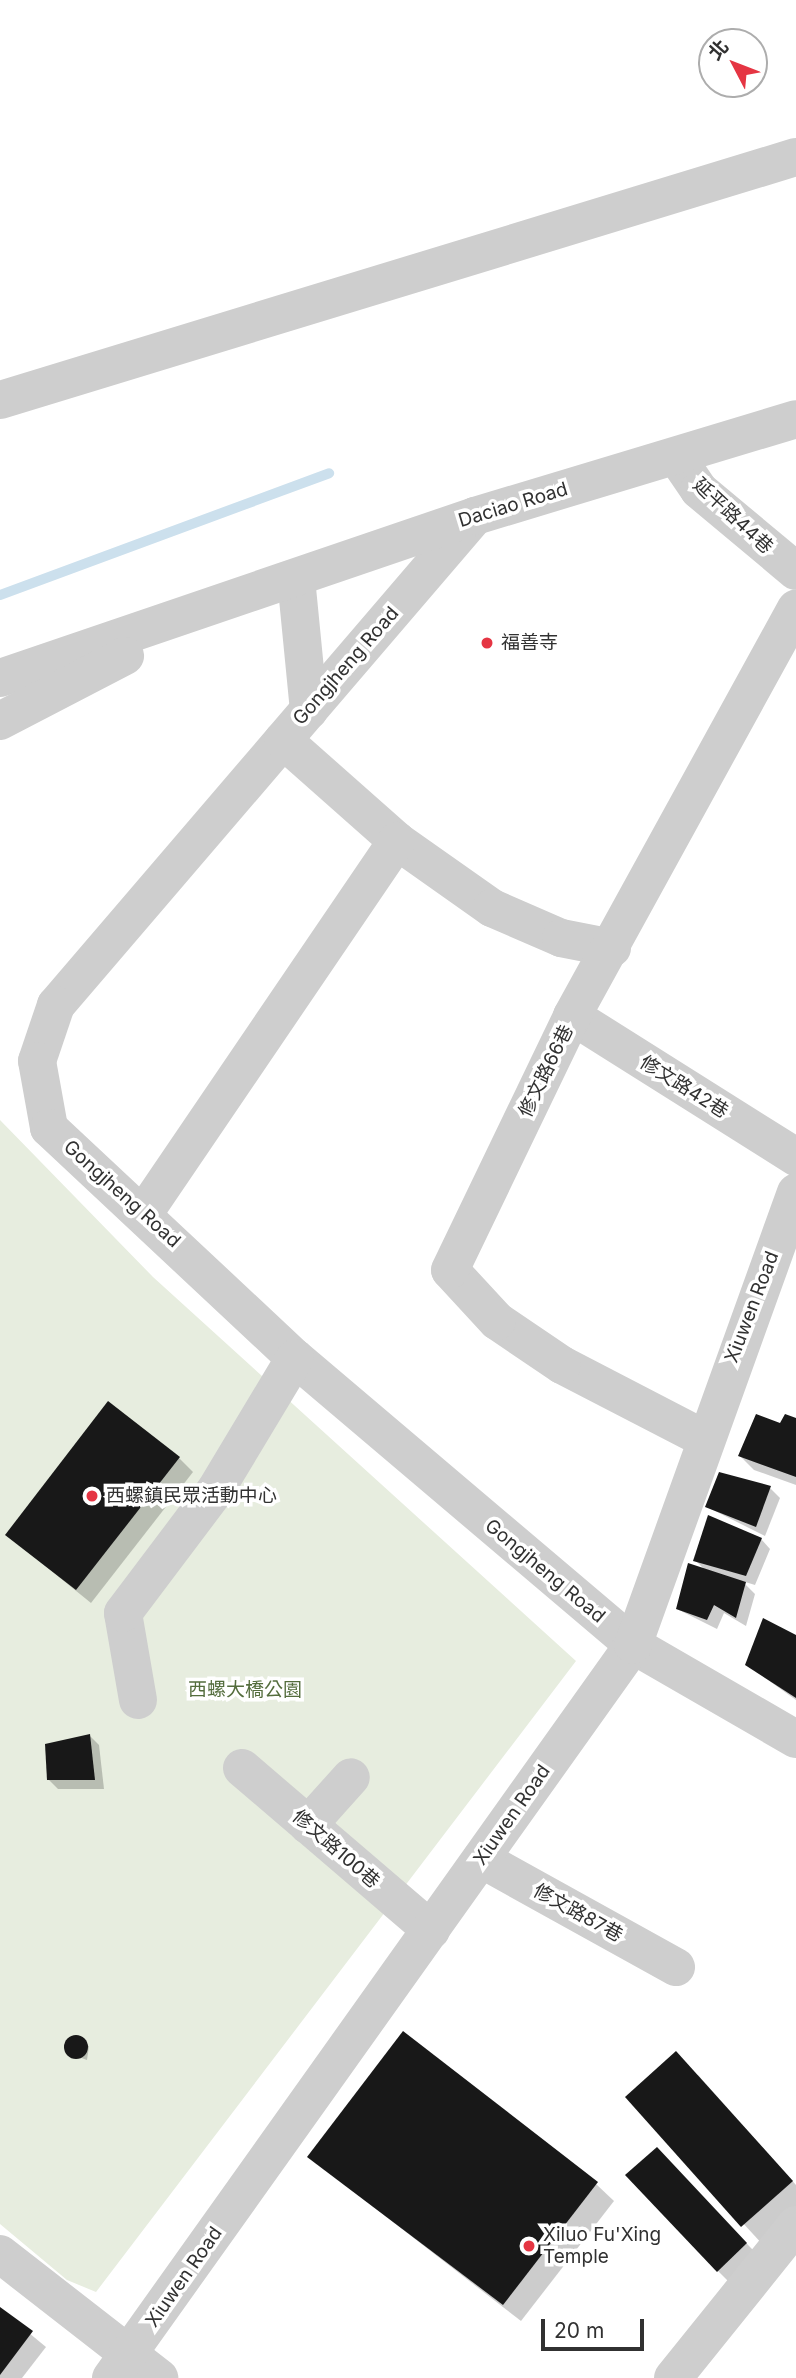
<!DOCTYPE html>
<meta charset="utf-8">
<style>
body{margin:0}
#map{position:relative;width:796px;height:2378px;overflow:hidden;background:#fff;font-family:Inter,"Noto Sans TC",sans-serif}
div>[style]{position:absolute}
.green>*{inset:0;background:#e7eddf}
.shadow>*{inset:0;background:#0003}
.stream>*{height:10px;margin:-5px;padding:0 5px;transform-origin:5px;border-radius:5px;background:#cce0ed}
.building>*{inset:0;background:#181818}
.round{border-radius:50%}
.minor>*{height:38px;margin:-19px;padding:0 19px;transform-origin:19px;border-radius:19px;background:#cecece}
.dots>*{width:19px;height:19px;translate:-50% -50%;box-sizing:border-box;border:4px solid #fff;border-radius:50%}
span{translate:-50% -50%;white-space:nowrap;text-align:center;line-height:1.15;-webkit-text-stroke:7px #fff;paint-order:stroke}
.street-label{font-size:19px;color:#313131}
.poi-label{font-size:19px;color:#313131}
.left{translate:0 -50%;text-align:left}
.park-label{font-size:19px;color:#546d3d}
.north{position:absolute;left:698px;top:28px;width:70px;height:70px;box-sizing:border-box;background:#fff;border:2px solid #adadad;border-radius:50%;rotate:312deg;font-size:19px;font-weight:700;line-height:28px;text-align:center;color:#313131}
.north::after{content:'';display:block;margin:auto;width:24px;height:32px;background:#e53543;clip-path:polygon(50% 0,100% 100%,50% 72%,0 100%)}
.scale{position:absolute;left:541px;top:2319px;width:103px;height:32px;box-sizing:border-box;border:4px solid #313131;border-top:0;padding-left:9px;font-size:21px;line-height:24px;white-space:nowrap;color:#313131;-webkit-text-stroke:5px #fff;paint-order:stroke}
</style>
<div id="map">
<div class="green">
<div style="clip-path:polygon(0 1120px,153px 1277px,576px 1661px,96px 2292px,67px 2280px,0 2224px)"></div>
</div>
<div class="shadow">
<div style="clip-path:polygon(796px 1420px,796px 1485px,754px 1470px,740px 1456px)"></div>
<div style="clip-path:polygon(179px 1458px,193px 1472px,91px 1603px,7px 1535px)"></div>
<div style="clip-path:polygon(770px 1488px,780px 1498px,765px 1536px,707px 1507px)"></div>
<div style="clip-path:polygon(761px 1539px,770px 1549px,755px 1585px,742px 1581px,755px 1594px,746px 1626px,724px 1613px,717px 1629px,677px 1609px,706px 1571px,695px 1560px)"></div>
<div style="clip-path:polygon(796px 1637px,796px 1700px,747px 1665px)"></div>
<div style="clip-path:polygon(89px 1735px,99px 1745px,104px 1789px,58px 1789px,48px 1779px)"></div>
<div style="clip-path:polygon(69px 2040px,89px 2046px,87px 2060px,67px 2053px)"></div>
<div style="clip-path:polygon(698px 2075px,796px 2185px,796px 2220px,765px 2247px,627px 2097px)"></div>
<div style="clip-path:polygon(309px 2157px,596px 2184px,614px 2201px,521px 2321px)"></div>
<div style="clip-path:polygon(679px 2172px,768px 2266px,740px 2293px,718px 2271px)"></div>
<div style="clip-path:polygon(0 2309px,46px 2347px,22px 2378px,0 2378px)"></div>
</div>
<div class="stream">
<div style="left:0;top:595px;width:351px;rotate:-20.3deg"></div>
</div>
<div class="building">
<div style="clip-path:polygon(108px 1401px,180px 1457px,76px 1590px,5px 1535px)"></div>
<div style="clip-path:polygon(756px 1414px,780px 1423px,785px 1414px,796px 1418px,796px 1477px,738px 1456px)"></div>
<div style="clip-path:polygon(719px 1472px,771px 1486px,756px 1527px,705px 1507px)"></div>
<div style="clip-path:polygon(708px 1515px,762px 1538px,746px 1576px,693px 1561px)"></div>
<div style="clip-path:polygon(688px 1563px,746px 1582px,736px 1618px,714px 1605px,707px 1620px,676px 1609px)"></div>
<div style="clip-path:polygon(763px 1618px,796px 1635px,796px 1698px,745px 1665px)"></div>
<div style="clip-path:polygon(90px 1734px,95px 1780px,47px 1780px,45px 1744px)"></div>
<div style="clip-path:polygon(403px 2031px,598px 2182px,503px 2305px,307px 2157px)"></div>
<div class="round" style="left:64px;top:2035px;width:24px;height:24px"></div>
<div style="clip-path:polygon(676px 2051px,793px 2181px,741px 2227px,625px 2097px)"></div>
<div style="clip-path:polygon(657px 2147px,747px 2243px,717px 2272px,625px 2175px)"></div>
<div style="clip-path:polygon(0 2307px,33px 2331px,0 2375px)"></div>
</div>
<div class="minor">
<div style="left:0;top:400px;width:832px;rotate:-16.98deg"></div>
<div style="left:676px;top:456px;width:41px;rotate:55.9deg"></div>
<div style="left:699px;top:490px;width:126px;rotate:39.9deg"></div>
<div style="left:475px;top:516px;width:644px;rotate:130.59deg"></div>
<div style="left:56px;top:1005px;width:59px;rotate:108.7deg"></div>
<div style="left:37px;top:1061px;width:68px;rotate:79.8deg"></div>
<div style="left:49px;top:1128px;width:337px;rotate:43.1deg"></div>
<div style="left:295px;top:1358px;width:443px;rotate:40.3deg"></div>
<div style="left:633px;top:1645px;width:188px;rotate:30deg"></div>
<div style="left:296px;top:578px;width:133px;rotate:84.4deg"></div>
<div style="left:0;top:678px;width:502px;rotate:-18.83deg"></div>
<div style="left:475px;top:516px;width:335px;rotate:-16.8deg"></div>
<div style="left:0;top:721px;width:141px;rotate:-27.5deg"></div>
<div style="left:283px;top:740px;width:152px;rotate:41.5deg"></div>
<div style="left:397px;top:841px;width:116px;rotate:35.2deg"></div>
<div style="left:492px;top:908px;width:75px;rotate:23.5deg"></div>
<div style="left:561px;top:938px;width:52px;rotate:11.1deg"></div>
<div style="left:572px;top:1016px;width:265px;rotate:32.2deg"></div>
<div style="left:144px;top:1213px;width:450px;rotate:-55.8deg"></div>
<div style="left:703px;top:1438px;width:159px;rotate:-152.6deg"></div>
<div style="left:562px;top:1365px;width:78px;rotate:-145.9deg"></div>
<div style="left:497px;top:1321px;width:69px;rotate:-132.7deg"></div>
<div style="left:450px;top:1270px;width:282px;rotate:-64.3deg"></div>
<div style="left:572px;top:1016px;width:465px;rotate:-61.2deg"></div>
<div style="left:138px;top:1700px;width:88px;rotate:-99.8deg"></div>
<div style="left:123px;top:1613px;width:153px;rotate:-53deg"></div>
<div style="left:215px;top:1491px;width:155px;rotate:-59deg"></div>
<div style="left:242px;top:1768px;width:249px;rotate:40.6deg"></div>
<div style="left:308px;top:1825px;width:64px;rotate:-48.1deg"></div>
<div style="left:481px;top:1859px;width:223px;rotate:29deg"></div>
<div style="left:0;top:2254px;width:202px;rotate:37.9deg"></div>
<div style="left:111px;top:2378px;width:900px;rotate:-54.54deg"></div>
<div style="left:633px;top:1645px;width:481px;rotate:-70.2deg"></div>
<div style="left:673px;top:2378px;width:196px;rotate:-51.2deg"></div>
</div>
<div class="dots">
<div style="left:487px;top:643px;background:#e53543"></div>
<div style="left:92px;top:1496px;background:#e53543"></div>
<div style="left:529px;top:2246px;background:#e53543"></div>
</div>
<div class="street-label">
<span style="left:513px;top:505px;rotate:-17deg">Daciao Road</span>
<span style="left:733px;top:516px;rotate:43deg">延平路44巷</span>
<span style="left:346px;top:666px;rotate:-49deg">Gongjheng Road</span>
<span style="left:546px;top:1071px;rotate:-64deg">修文路66巷</span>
<span style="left:684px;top:1087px;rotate:32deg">修文路42巷</span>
<span style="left:122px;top:1194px;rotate:42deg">Gongjheng Road</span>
<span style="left:752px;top:1307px;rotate:-69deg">Xiuwen Road</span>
<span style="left:545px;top:1571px;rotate:40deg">Gongjheng Road</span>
<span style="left:512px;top:1815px;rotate:-55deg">Xiuwen Road</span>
<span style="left:336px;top:1849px;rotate:41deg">修文路100巷</span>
<span style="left:578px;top:1913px;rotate:29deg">修文路87巷</span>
<span style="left:184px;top:2277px;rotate:-55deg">Xiuwen Road</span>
</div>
<div class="poi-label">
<span class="left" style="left:501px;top:643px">福善寺</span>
<span class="left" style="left:106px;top:1496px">西螺鎮民眾活動中心</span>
<span class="left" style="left:543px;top:2246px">Xiluo Fu'Xing<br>Temple</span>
</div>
<div class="park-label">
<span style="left:245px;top:1690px">西螺大橋公園</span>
</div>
<div class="north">北</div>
<div class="scale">20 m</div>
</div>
